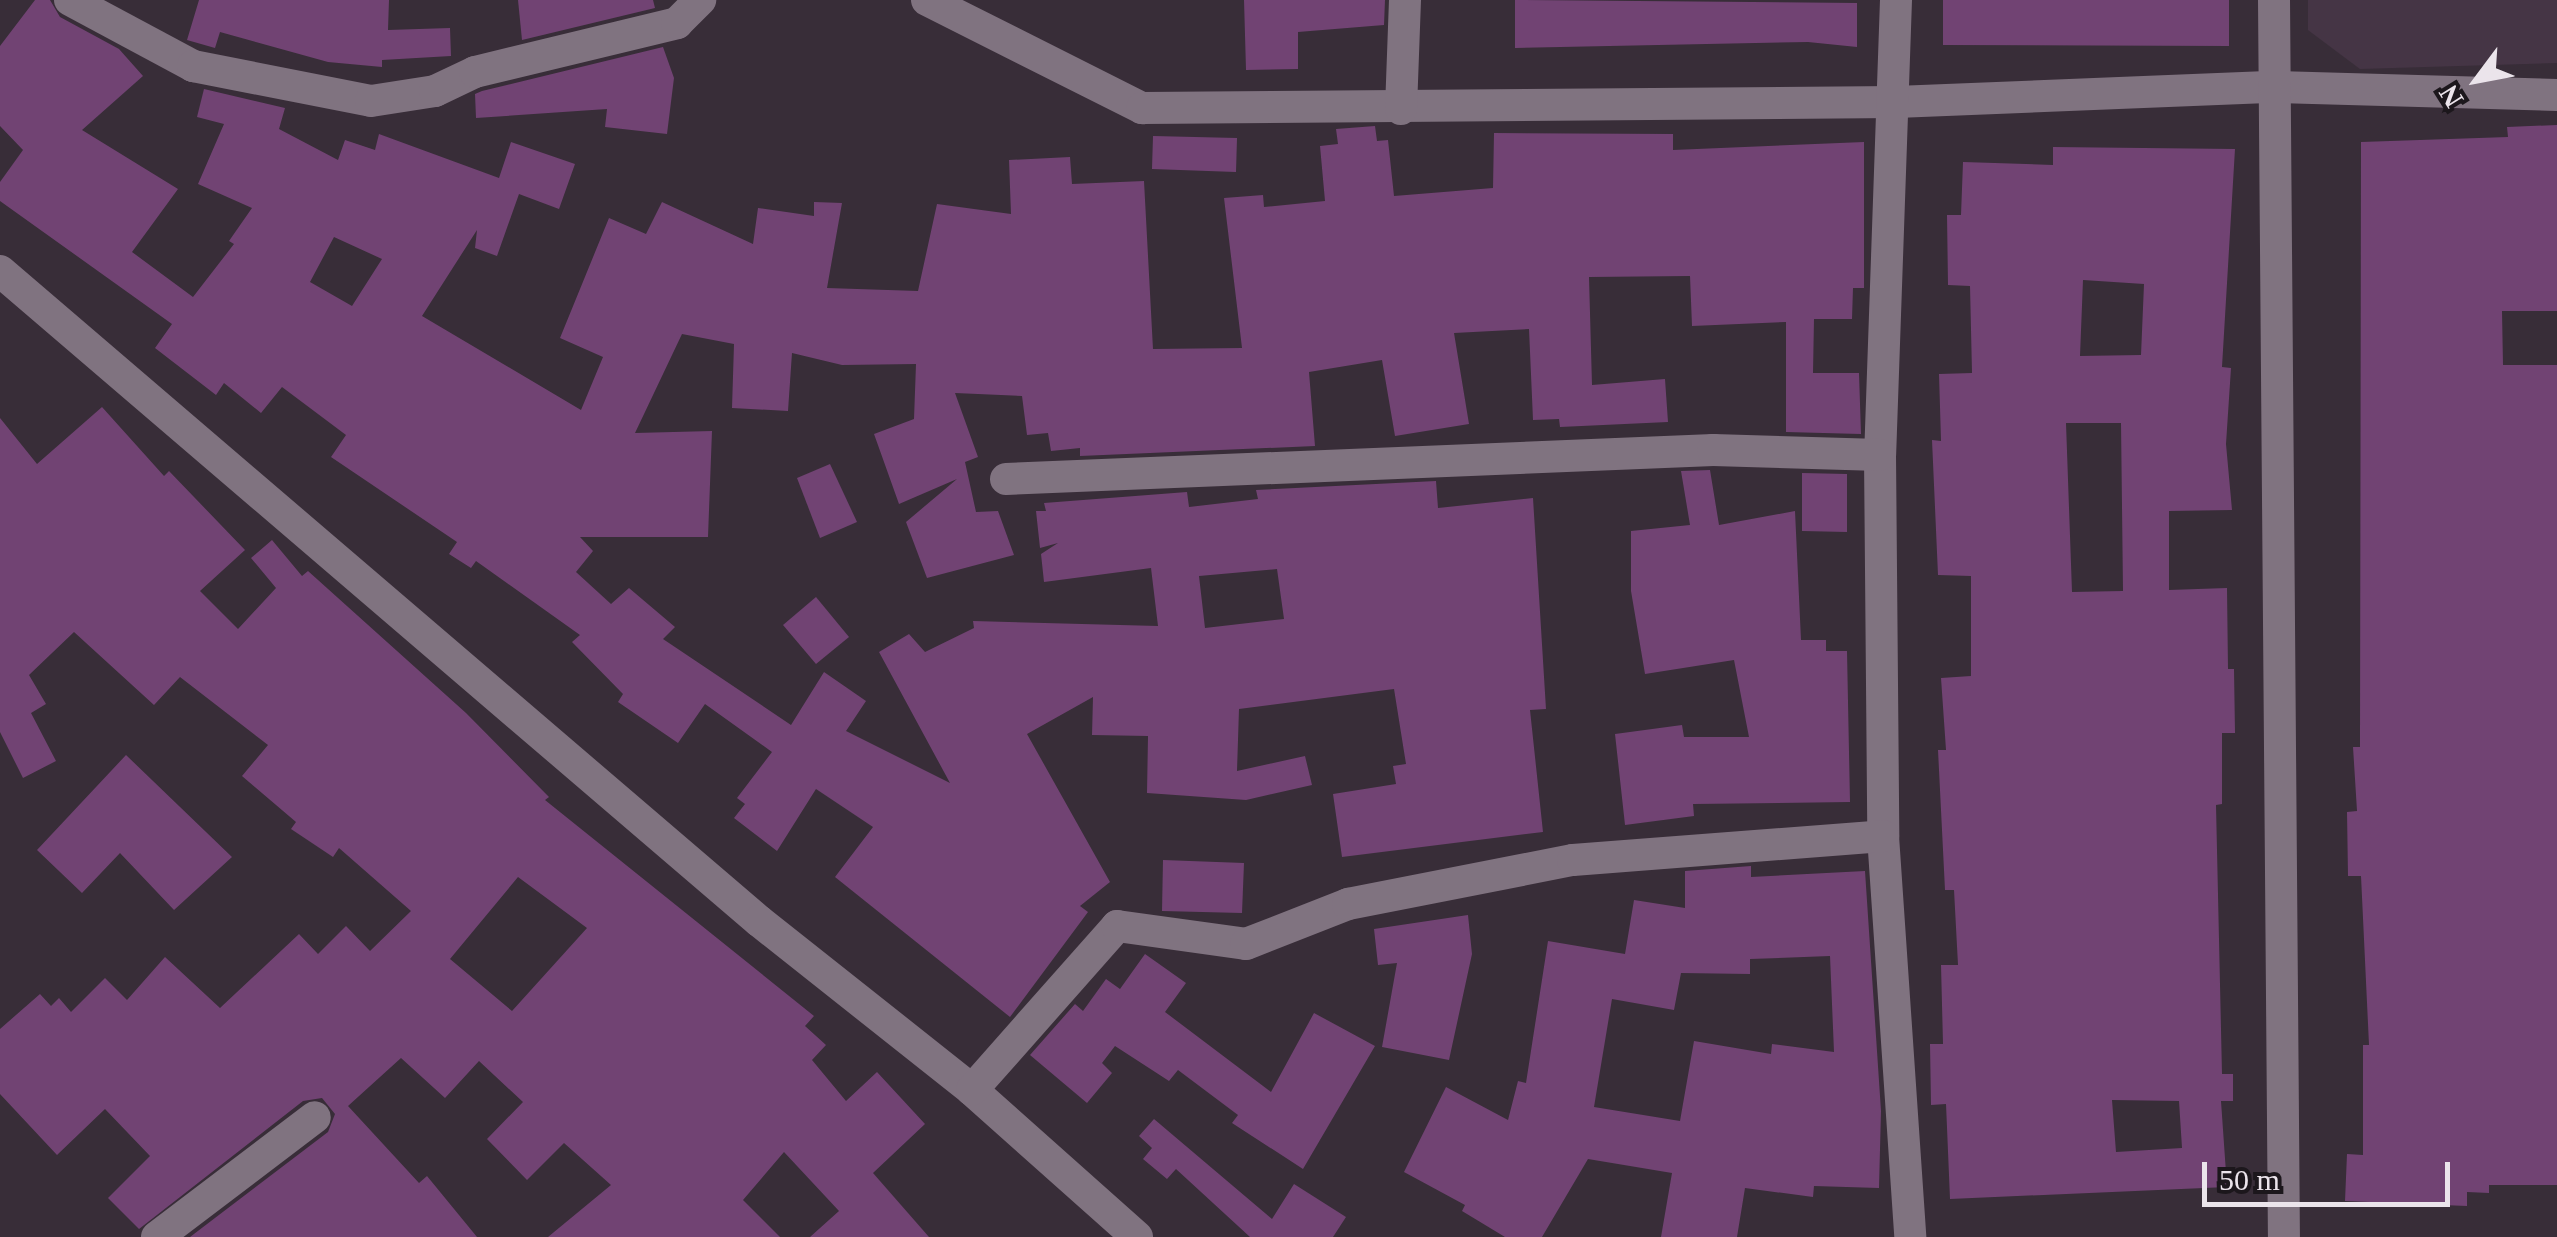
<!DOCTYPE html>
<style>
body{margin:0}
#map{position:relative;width:2557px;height:1237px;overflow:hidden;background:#382d38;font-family:Georgia,serif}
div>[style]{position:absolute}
.built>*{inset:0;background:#453545}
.building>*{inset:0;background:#714373}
.minor>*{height:32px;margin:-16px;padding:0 16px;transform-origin:16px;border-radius:16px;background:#807380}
span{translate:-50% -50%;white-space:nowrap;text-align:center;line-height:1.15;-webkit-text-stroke:10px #1c171c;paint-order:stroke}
.north{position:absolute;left:2427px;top:30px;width:100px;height:100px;-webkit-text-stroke:8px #1c171c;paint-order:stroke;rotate:238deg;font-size:28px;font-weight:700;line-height:40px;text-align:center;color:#ebe4eb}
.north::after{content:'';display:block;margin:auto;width:35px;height:45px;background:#ebe4eb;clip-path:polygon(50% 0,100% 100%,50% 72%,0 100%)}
.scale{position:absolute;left:2202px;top:1162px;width:248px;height:45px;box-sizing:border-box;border:5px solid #ebe4eb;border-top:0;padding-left:12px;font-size:30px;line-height:35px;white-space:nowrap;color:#ebe4eb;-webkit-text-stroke:8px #1c171c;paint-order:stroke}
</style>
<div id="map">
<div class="built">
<div style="clip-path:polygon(2308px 0,2557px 0,2557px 63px,2360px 69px,2308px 30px)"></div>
</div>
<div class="building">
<div style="clip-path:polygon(evenodd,35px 0,50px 0,60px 17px,119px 49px,143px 76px,82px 130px,178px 189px,132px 252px,193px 297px,234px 244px,229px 241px,252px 208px,198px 184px,224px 124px,197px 117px,204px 89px,285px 108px,279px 129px,338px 160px,345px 140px,375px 150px,379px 134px,499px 178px,511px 142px,575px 164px,559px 209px,519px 194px,497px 256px,475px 248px,477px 230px,422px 316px,581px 410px,603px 357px,560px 338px,609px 218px,646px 234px,662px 202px,753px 244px,758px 208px,814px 216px,814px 202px,842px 203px,827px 288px,918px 291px,937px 204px,1011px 214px,1009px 160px,1070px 157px,1072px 184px,1144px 181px,1153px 349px,1242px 348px,1224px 198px,1263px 195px,1264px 207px,1325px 201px,1320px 146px,1338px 144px,1336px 129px,1375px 126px,1377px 141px,1388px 140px,1394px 196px,1493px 188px,1494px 133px,1673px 134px,1673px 150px,1864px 142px,1864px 288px,1853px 288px,1852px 319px,1814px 319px,1813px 373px,1859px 373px,1861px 434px,1786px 432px,1786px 322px,1692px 326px,1690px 276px,1589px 277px,1592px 385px,1665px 379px,1668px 422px,1560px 427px,1559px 419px,1533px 420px,1529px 329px,1454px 333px,1469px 424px,1395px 436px,1382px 360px,1309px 372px,1315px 446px,1080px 456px,1080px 448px,1051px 451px,1048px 433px,1027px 435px,1022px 396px,955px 393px,978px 457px,965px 462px,976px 512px,998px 511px,1014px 555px,927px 578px,906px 522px,957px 479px,899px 504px,874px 434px,914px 419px,916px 364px,842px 365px,792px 353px,788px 411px,732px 408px,734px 344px,682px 334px,635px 433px,712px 431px,708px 537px,580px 537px,593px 551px,576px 572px,611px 604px,629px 588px,675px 627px,663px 639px,791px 725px,824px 672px,866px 701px,846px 731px,950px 783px,879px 652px,909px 634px,925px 652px,974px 628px,973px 621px,1158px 626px,1151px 568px,1044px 582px,1041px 554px,1058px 543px,1040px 548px,1036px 511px,1046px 511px,1044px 503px,1187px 492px,1189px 507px,1258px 499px,1256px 490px,1436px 481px,1438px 508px,1533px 498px,1546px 709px,1530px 710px,1543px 832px,1342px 857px,1333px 794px,1396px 784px,1393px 766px,1406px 764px,1394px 689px,1239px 709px,1237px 771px,1305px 756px,1312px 785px,1246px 800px,1147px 793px,1148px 736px,1092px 735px,1093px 697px,1027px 734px,1110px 882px,1080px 906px,1088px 912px,1010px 1017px,835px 877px,873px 827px,816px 789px,777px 851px,734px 818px,745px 804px,737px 798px,772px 752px,705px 704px,678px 743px,618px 702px,623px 694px,572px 642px,580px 635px,476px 561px,471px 568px,449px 554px,457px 542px,331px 457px,346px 435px,282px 387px,261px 413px,224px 383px,216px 395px,155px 348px,172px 324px,0 201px,0 182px,23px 150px,0 126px,0 46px,35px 0,334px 237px,382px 259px,352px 306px,310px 282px,334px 237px,35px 0,1277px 569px,1284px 619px,1205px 628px,1199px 576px,1277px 569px)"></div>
<div style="clip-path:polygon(199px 0,389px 0,388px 30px,450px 28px,451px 56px,382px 60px,382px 67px,328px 62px,220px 32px,215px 48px,187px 40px)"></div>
<div style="clip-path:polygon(518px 0,653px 0,655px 8px,522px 40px)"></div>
<div style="clip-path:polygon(1244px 0,1385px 0,1384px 25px,1298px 32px,1298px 69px,1246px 70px)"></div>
<div style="clip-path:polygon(1515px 0,1857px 3px,1857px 47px,1808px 42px,1515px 48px)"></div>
<div style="clip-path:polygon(1943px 0,2229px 0,2229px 46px,1943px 45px)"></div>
<div style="clip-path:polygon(663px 47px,674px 78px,667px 134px,605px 127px,607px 109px,476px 118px,475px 94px,482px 91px)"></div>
<div style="clip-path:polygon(2557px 125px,2557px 311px,2502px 311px,2503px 365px,2557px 365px,2557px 1185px,2489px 1185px,2489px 1193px,2467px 1192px,2467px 1206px,2345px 1201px,2347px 1154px,2363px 1155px,2363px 1045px,2369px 1045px,2361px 876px,2348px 876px,2347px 812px,2357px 811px,2353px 747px,2360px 747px,2361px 142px,2508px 137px,2507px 127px)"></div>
<div style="clip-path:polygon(1153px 136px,1237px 138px,1236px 172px,1152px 169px)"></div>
<div style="clip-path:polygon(evenodd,2053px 147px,2235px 149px,2222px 367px,2231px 368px,2226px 444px,2232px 510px,2169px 511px,2169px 590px,2227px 588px,2228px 669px,2234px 669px,2235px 733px,2222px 733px,2222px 804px,2216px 805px,2222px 1074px,2233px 1074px,2233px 1101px,2221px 1101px,2227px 1187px,1950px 1199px,1946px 1104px,1931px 1105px,1930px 1044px,1943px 1044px,1941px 965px,1958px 965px,1954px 890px,1945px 890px,1938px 750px,1946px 750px,1941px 678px,1971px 676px,1971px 576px,1938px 575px,1932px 440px,1941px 441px,1939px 374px,1972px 373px,1970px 286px,1948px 285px,1947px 215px,1961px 215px,1963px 162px,2053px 165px,2053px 147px,2083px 280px,2144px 284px,2141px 355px,2080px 356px,2083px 280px,2053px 147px,2066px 423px,2121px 423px,2123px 591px,2072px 592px,2066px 423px,2053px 147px,2112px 1100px,2179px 1101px,2182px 1148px,2116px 1152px,2112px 1100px)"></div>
<div style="clip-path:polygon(evenodd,102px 407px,164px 476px,169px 471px,245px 550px,200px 591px,238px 629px,276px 588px,251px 558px,272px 540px,302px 576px,308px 571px,466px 713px,549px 797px,545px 800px,814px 1016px,805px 1026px,826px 1045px,812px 1060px,846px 1101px,877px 1072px,925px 1124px,873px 1173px,929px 1237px,810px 1237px,839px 1211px,784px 1152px,743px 1200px,780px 1237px,548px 1237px,611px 1185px,564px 1143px,527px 1180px,487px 1139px,523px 1102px,479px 1061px,445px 1098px,401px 1058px,348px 1106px,419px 1183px,427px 1176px,477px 1237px,190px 1237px,328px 1132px,335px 1114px,322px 1098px,303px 1101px,139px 1229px,108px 1198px,150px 1156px,105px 1109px,57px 1155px,0 1094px,0 1029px,40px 994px,51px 1006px,59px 998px,71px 1012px,105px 978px,127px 1000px,165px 957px,220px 1008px,299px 934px,318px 954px,346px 926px,370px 951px,411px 911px,339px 848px,333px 857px,291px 829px,296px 822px,242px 776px,268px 745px,180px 677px,154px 705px,74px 632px,29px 675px,46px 704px,31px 713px,56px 761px,23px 778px,0 732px,0 418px,37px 464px,102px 407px,518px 877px,587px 928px,512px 1011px,450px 959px,518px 877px)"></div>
<div style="clip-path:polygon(830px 464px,857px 522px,820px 538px,797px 478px)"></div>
<div style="clip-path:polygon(1710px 470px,1719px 525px,1795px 511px,1801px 640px,1826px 640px,1826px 651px,1847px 651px,1850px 802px,1693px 804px,1694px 816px,1625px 825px,1615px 734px,1682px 725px,1684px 737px,1749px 737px,1734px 660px,1645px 674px,1631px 591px,1631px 531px,1690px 525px,1681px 471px)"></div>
<div style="clip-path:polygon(1802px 473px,1847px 474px,1847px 532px,1802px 531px)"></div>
<div style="clip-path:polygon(816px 597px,849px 637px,816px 664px,783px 625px)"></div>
<div style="clip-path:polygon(126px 755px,232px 857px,174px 910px,120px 853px,82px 893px,37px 850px)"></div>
<div style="clip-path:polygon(1163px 860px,1244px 863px,1242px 913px,1162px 911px)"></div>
<div style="clip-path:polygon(evenodd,1751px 866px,1751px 877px,1865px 871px,1881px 1111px,1879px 1188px,1814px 1186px,1813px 1197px,1745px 1188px,1737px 1237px,1661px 1237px,1672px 1173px,1588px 1159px,1542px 1237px,1505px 1237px,1462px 1211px,1465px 1205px,1404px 1172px,1446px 1087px,1508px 1120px,1518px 1081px,1526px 1083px,1548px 941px,1625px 954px,1634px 900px,1685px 908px,1685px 871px,1751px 866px,1830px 956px,1834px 1052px,1772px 1044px,1771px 1054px,1694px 1041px,1680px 1121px,1594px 1107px,1612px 999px,1674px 1010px,1681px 973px,1750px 974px,1750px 959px,1830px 956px)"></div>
<div style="clip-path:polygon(1468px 915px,1472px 954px,1449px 1060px,1382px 1047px,1397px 963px,1378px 965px,1374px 929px)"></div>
<div style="clip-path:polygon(1145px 954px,1186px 983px,1165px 1012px,1271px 1092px,1314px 1013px,1375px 1046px,1303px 1169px,1232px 1123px,1238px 1115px,1178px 1070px,1169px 1081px,1115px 1046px,1102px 1063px,1112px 1073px,1087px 1103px,1030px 1055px,1075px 1004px,1083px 1011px,1106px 979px,1120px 989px)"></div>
<div style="clip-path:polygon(1154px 1119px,1272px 1219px,1294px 1184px,1346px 1217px,1333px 1237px,1250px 1237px,1176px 1169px,1167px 1179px,1143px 1159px,1152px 1148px,1139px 1136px)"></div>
</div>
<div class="minor">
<div style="left:70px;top:0;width:140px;rotate:28.2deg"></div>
<div style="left:193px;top:66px;width:181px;rotate:11.1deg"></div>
<div style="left:371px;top:101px;width:65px;rotate:-8.9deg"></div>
<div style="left:435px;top:91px;width:44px;rotate:-25.4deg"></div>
<div style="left:475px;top:72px;width:208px;rotate:-13.6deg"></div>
<div style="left:677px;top:23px;width:33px;rotate:-45deg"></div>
<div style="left:927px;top:0;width:241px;rotate:26.7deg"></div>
<div style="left:1142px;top:108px;width:754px;rotate:-0.46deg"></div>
<div style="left:1896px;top:102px;width:378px;rotate:-2.3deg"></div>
<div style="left:2274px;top:87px;width:283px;rotate:1.6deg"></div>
<div style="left:1896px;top:0;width:455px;rotate:92deg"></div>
<div style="left:1880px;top:455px;width:381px;rotate:89.5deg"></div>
<div style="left:1883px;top:836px;width:402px;rotate:86.1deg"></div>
<div style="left:2274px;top:0;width:1237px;rotate:89.54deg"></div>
<div style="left:1401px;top:109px;width:109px;rotate:-87.9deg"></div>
<div style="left:0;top:271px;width:999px;rotate:40.58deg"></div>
<div style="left:759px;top:921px;width:272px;rotate:38.4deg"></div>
<div style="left:972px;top:1090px;width:221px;rotate:41.7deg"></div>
<div style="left:1006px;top:479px;width:708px;rotate:-2.35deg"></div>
<div style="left:1713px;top:450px;width:167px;rotate:1.7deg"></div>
<div style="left:972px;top:1090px;width:219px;rotate:-48.5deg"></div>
<div style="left:1117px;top:926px;width:130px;rotate:7.9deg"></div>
<div style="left:1246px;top:944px;width:110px;rotate:-21.4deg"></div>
<div style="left:1348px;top:904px;width:229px;rotate:-11.1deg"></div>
<div style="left:1573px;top:860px;width:311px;rotate:-4.4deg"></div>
<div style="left:157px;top:1237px;width:198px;rotate:-37.2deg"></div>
</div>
<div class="north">N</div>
<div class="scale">50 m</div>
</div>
